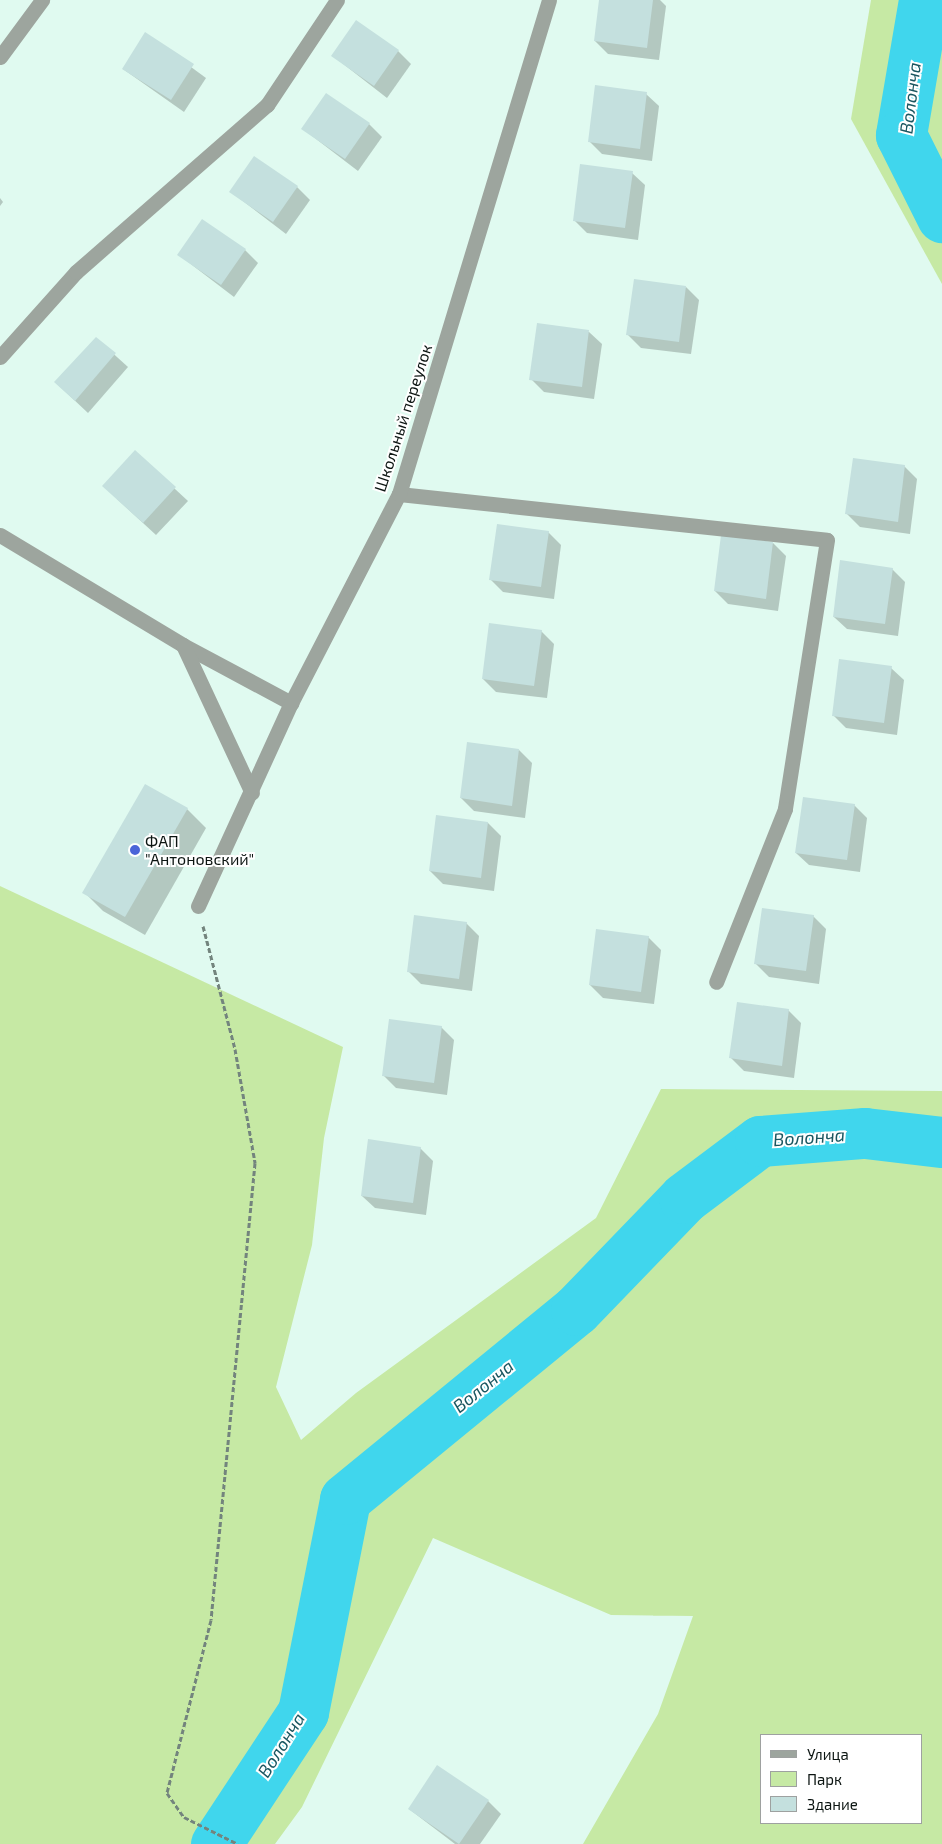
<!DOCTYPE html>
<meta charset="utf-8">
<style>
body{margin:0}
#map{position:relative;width:942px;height:1844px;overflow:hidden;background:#e0faf0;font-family:"Exo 2",sans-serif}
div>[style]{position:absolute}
.green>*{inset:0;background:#c6e9a4}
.shadow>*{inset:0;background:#0003}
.river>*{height:51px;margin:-25.5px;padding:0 25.5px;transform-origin:25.5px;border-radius:25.5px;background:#40d6ed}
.building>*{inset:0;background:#c4e0de}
.path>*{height:3px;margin-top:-1.5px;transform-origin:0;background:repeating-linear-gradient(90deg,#73847d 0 5px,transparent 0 7.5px)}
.minor>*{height:15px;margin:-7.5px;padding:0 7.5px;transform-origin:7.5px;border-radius:7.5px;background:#9da59e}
.dots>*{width:14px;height:14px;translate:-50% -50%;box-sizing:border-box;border:2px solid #fff;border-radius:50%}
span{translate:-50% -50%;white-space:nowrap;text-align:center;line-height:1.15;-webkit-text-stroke:4px #fff;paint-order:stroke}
.street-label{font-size:16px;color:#0c1512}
.poi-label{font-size:16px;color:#0c1512}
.left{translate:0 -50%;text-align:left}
.water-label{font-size:18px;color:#1b5761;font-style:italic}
.legend{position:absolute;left:760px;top:1734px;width:162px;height:90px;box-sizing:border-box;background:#fff;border:1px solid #9ea1a0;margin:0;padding:6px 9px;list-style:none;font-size:15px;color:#0c1512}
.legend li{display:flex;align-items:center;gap:10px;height:25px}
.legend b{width:25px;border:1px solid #9ea1a0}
</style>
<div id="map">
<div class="green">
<div style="clip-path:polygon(871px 0,942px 0,942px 284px,851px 119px)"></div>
<div style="clip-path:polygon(evenodd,0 886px,343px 1047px,324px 1138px,312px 1245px,276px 1387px,301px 1440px,356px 1393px,596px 1218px,661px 1089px,942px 1091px,942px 1844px,583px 1844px,658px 1714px,693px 1616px,611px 1615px,433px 1538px,302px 1807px,275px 1844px,0 1844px,0 886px,761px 1735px,921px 1735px,921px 1823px,761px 1823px,761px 1735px)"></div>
</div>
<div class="shadow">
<div style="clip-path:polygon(601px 0,660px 0,666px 6px,659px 60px,608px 54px,595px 41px)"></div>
<div style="clip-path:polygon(146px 34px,206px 78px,184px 112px,123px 69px)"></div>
<div style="clip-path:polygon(398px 51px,411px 64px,387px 98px,333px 56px)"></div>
<div style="clip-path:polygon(646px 94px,659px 106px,652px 161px,602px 154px,589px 141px)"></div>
<div style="clip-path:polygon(369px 124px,382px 137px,358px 171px,303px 129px)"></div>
<div style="clip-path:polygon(632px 173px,645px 185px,638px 240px,587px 233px,574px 220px)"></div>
<div style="clip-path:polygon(297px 187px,310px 200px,286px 234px,231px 192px)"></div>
<div style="clip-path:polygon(0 198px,3px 202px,0 206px)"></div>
<div style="clip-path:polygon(245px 250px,258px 263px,234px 297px,179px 255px)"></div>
<div style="clip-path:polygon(686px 287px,699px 300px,691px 354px,641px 348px,628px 335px)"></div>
<div style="clip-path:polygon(538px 325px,589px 332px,602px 344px,594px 399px,544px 392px,531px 379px)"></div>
<div style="clip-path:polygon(96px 338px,128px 367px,88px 413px,55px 382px)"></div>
<div style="clip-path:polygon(135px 452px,188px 501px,156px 535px,117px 499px)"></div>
<div style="clip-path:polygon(904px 466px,917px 479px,910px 534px,860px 527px,847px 514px)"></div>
<div style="clip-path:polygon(548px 532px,561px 545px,554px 599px,503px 592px,490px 579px)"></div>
<div style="clip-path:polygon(773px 543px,786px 556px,778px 611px,728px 604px,715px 591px)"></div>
<div style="clip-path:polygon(892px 569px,905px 582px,898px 636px,847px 629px,834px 617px)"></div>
<div style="clip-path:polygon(541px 631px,554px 644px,547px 698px,496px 692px,483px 679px)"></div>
<div style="clip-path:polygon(891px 668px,904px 680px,897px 735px,846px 728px,833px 715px)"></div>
<div style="clip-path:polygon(519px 750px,532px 763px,525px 818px,474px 811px,461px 798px)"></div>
<div style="clip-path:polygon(854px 805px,867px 818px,860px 872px,809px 865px,796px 853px)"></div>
<div style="clip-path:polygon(187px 809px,206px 828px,145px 935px,103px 911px,84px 892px)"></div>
<div style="clip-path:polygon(437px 816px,488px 823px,501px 836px,494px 891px,443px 884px,430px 871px)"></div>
<div style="clip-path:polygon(813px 916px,826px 929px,819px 984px,769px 977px,756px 964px)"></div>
<div style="clip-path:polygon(466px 923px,479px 936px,472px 991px,421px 984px,408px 971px)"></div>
<div style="clip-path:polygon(648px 937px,661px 950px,654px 1004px,603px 998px,590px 985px)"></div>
<div style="clip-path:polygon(788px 1010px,801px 1023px,794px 1078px,744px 1071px,731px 1058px)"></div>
<div style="clip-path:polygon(441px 1027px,454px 1040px,447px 1095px,396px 1088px,383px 1075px)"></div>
<div style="clip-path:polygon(420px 1148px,433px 1161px,426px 1215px,375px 1208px,362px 1196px)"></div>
<div style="clip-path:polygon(488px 1801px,501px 1814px,480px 1844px,455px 1844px,409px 1809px)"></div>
</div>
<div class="river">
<div style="left:924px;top:0;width:137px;rotate:99.7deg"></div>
<div style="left:901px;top:135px;width:92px;rotate:63.4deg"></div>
<div style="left:216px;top:1844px;width:158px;rotate:-56.6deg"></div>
<div style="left:303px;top:1712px;width:217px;rotate:-78.8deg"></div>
<div style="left:345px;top:1499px;width:298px;rotate:-39.3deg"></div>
<div style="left:576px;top:1310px;width:156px;rotate:-46deg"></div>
<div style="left:684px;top:1198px;width:95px;rotate:-36.9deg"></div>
<div style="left:760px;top:1141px;width:105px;rotate:-4.4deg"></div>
<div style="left:865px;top:1133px;width:78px;rotate:6.7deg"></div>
</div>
<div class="building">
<div style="clip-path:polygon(599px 0,653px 0,647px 48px,594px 41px)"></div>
<div style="clip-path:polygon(356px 20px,399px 50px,374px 86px,331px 56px)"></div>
<div style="clip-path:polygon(145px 32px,194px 64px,171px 100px,122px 69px)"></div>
<div style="clip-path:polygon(595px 85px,647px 92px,640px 149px,588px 142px)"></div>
<div style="clip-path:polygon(326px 93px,370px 123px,345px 159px,301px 129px)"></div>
<div style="clip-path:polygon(254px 156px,298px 186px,273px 222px,229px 192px)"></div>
<div style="clip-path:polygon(580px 164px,633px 171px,625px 228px,573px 221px)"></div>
<div style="clip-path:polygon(202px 219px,246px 249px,221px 285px,177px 255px)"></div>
<div style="clip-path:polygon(634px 279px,686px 286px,679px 342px,626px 335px)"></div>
<div style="clip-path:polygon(537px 323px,589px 330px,582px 387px,529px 380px)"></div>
<div style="clip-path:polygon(96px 337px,116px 353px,75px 401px,54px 382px)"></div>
<div style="clip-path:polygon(135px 450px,176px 487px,143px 523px,102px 486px)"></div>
<div style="clip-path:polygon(853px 458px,905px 465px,898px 522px,845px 514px)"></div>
<div style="clip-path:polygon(497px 524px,549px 531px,541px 587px,489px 580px)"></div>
<div style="clip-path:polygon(721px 535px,773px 542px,766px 599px,714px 591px)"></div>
<div style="clip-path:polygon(840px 560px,893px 568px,885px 624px,833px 617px)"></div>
<div style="clip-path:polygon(489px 623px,542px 630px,534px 686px,482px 679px)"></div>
<div style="clip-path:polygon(839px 659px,892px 666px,884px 723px,832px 716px)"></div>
<div style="clip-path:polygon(467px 742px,519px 749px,512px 806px,460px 798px)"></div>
<div style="clip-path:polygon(145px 784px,188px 808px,125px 917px,82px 893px)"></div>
<div style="clip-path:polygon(803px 797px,855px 804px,847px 860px,795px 853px)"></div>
<div style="clip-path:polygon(436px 815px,488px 822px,481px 878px,429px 871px)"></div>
<div style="clip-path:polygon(762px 908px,814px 915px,806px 971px,754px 964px)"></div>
<div style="clip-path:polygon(414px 915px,467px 922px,459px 979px,407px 972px)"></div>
<div style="clip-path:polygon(596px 929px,649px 936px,641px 992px,589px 985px)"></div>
<div style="clip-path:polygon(737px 1002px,789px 1009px,782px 1066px,729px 1058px)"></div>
<div style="clip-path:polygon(389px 1019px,442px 1026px,434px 1083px,382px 1076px)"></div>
<div style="clip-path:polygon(368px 1139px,421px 1147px,413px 1203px,361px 1196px)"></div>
<div style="clip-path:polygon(437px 1765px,489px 1800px,459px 1844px,408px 1809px)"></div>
</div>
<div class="path">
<div style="left:203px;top:926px;width:127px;rotate:75.4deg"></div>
<div style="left:235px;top:1049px;width:116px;rotate:80deg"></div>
<div style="left:255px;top:1163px;width:459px;rotate:95.5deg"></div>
<div style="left:211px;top:1620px;width:179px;rotate:104.3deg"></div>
<div style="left:167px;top:1793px;width:29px;rotate:55deg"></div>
<div style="left:184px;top:1817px;width:60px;rotate:26.6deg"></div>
</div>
<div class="minor">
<div style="left:0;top:57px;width:71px;rotate:-53.6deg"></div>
<div style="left:0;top:357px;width:114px;rotate:-48.2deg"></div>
<div style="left:76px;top:272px;width:254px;rotate:-41.2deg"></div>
<div style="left:267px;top:105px;width:126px;rotate:-56.3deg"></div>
<div style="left:399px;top:494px;width:430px;rotate:6.1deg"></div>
<div style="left:827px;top:540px;width:272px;rotate:98.9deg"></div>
<div style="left:785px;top:809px;width:186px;rotate:111.7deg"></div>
<div style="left:0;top:535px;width:214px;rotate:31deg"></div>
<div style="left:183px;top:645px;width:123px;rotate:28.2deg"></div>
<div style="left:183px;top:645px;width:163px;rotate:65deg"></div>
<div style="left:198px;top:906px;width:223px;rotate:-65.4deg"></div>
<div style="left:291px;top:703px;width:235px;rotate:-62.7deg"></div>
<div style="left:399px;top:494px;width:516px;rotate:-73.11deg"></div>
</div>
<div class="dots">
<div style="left:135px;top:850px;background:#4b64d8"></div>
</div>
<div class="street-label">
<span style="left:403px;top:418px;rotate:-72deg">Школьный переулок</span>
</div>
<div class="poi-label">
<span class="left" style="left:145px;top:850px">ФАП<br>"Антоновский"</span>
</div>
<div class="water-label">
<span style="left:910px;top:98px;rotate:-83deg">Волонча</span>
<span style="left:809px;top:1137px;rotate:-4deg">Волонча</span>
<span style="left:483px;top:1386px;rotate:-39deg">Волонча</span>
<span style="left:281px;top:1745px;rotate:-58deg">Волонча</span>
</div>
<ul class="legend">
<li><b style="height:6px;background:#9da59e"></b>Улица</li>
<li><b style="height:14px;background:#c6e9a4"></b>Парк</li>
<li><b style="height:14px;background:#c4e0de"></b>Здание</li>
</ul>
</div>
